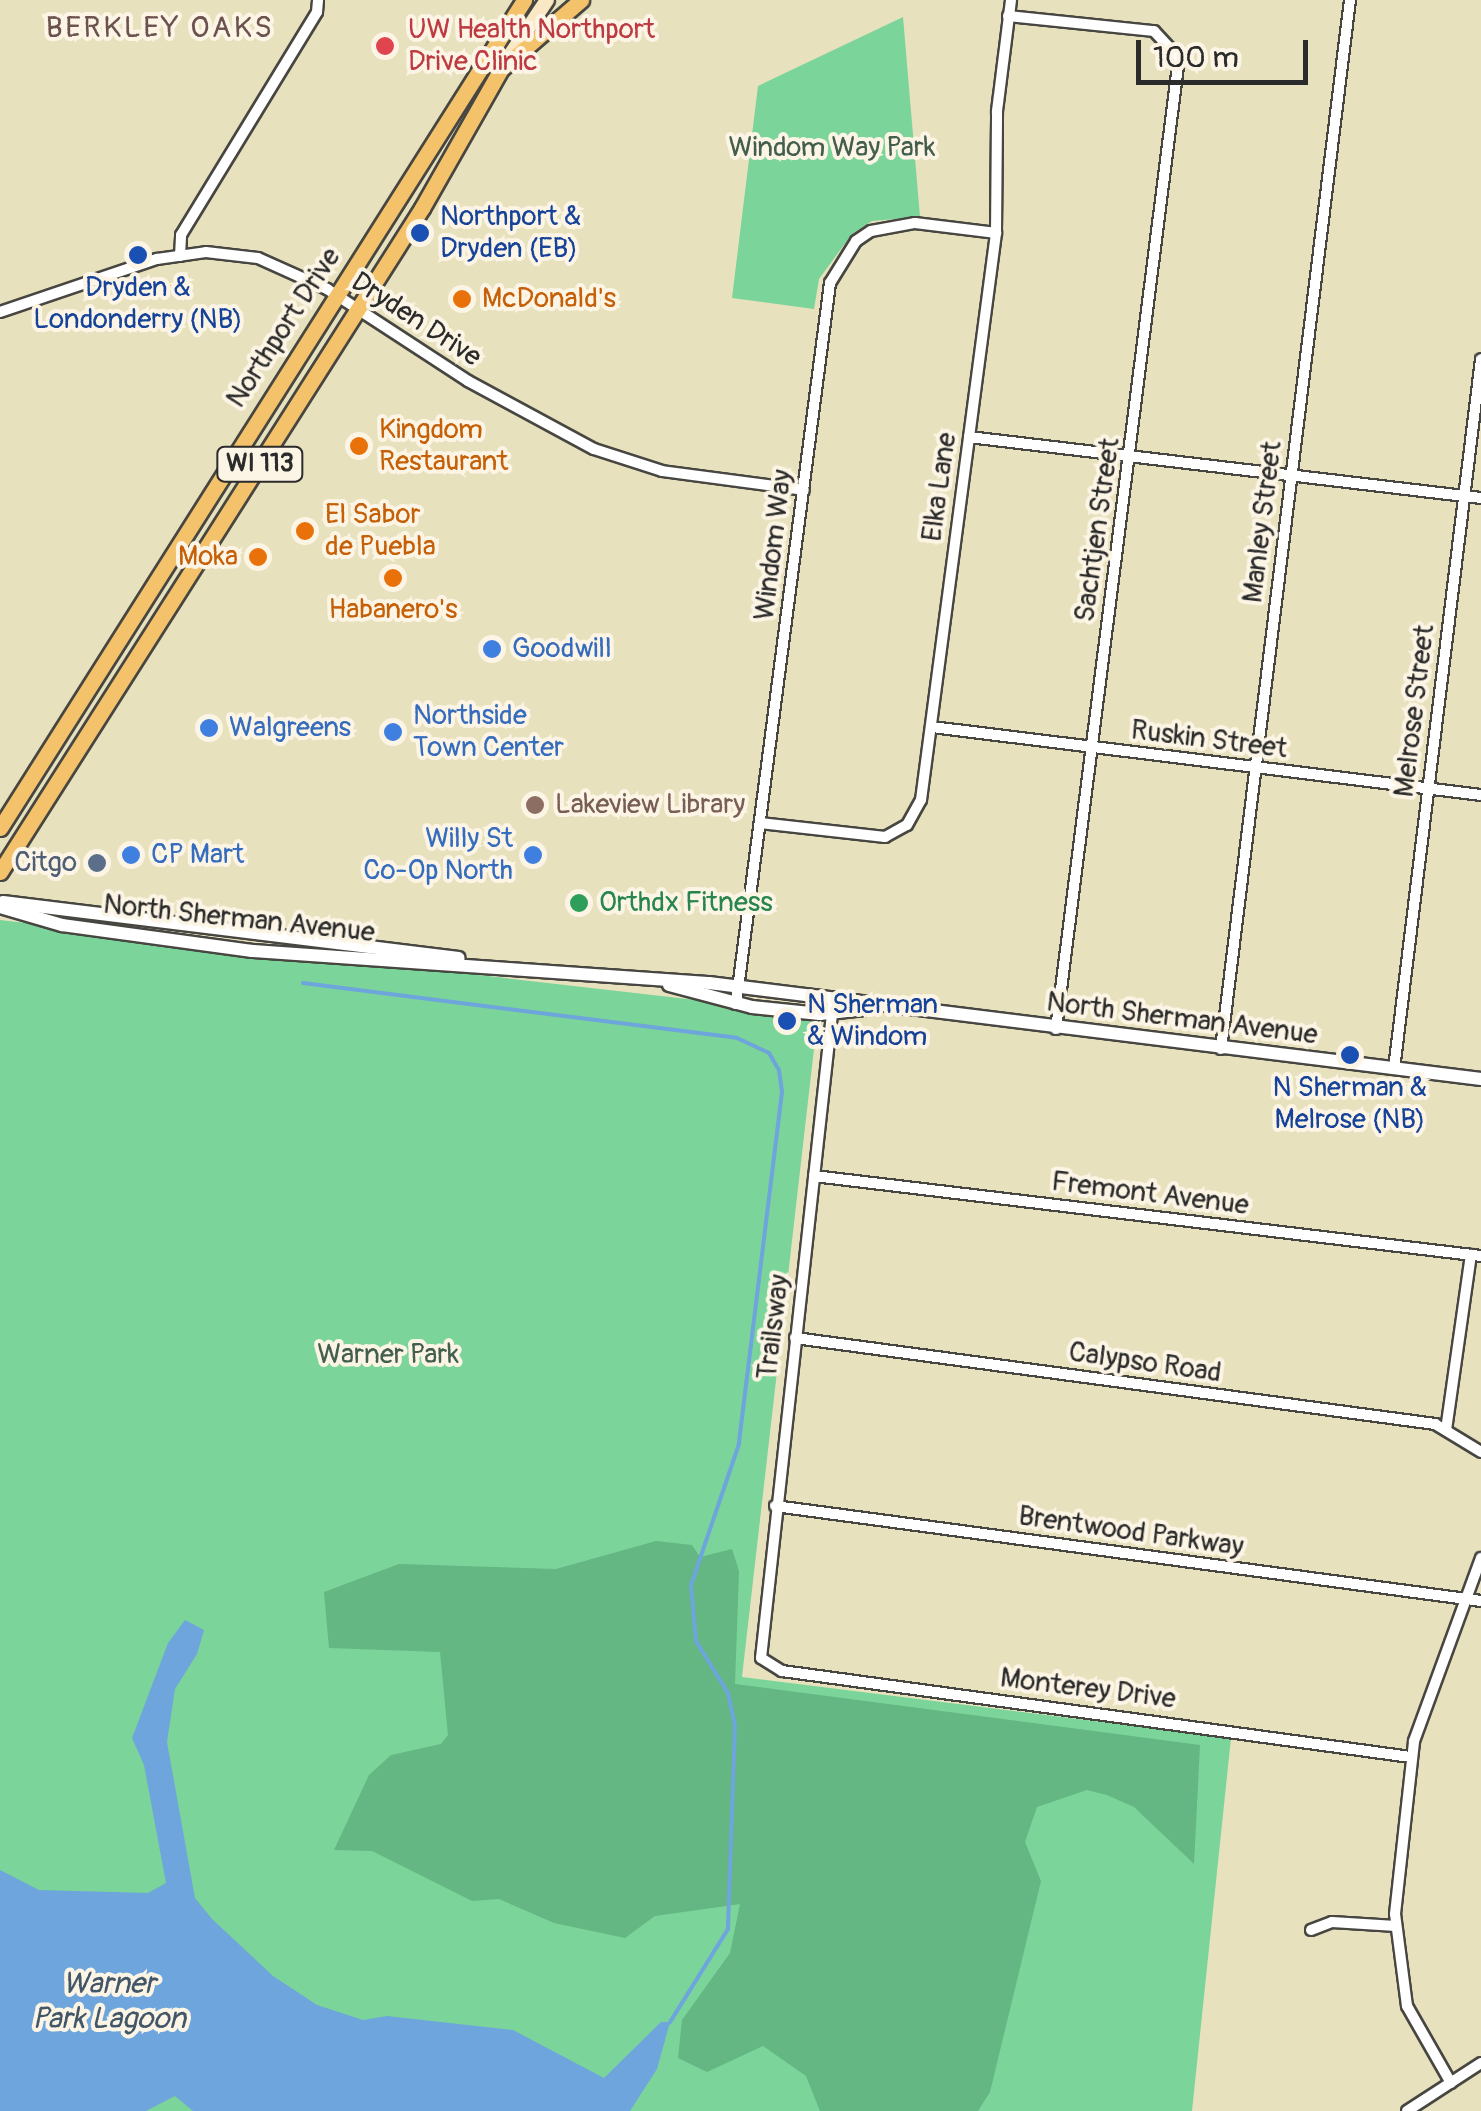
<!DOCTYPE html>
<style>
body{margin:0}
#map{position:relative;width:1481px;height:2111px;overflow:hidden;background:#e8e1be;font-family:Pangolin,sans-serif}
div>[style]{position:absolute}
.green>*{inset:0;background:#7bd49a}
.forest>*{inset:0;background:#64b682}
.water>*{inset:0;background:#6da5dc}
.stream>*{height:4px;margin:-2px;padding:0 2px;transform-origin:2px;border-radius:2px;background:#6da5dc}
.roads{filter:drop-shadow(2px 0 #474641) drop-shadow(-2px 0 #474641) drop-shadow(0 2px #474641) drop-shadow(0 -2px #474641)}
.minor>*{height:10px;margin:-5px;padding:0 5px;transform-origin:5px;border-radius:5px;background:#fff}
.tertiary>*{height:12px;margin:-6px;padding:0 6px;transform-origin:6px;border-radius:6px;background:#fff}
.secondary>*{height:14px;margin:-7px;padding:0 7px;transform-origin:7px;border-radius:7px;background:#fae7c3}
.primary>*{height:15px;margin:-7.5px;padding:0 7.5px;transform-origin:7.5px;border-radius:7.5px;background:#f3c26a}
.dots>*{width:28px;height:28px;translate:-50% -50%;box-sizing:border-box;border:5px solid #fcf5e5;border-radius:50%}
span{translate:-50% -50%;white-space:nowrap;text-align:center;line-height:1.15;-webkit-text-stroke:8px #fcf5e5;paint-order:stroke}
.shield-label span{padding:2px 8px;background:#fcf5e5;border:2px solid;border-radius:8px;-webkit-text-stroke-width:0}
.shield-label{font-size:25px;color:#2b2b2b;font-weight:700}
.health-label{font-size:28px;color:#be3a42}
.left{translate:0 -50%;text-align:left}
.park-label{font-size:28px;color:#435e4c}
.transit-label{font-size:28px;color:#164399}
.food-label{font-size:28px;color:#c56008}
.right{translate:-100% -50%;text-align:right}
.street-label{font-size:28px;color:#2b2b2b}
.shop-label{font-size:28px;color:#366cbe}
.education-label{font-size:28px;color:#785e54}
.service-label{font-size:28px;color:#4e5e75}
.leisure-label{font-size:28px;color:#27864d}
.neighbourhood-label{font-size:30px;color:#6b524e;letter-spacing:2.5px}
.water-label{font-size:30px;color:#425669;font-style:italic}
.scale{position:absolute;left:1136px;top:40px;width:172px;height:45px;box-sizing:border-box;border:5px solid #2b2b2b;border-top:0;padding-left:12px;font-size:30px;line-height:35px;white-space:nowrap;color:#2b2b2b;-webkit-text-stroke:8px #fcf5e5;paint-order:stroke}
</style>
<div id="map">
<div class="green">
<div style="clip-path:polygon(903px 17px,920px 217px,872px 221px,852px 234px,819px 279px,814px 309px,732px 298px,758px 86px)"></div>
<div style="clip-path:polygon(0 920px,818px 1014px,742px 1677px,1231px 1738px,1192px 2111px,0 2111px)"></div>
</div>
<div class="forest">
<div style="clip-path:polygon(656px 1541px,692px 1545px,700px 1557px,732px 1549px,739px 1571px,735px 1684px,1200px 1745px,1194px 1864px,1134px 1807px,1107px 1795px,1087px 1790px,1037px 1807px,1025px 1842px,1041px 1881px,990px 2092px,978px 2111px,820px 2111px,806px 2076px,763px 2046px,707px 2072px,678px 2058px,682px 2020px,730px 1953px,740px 1904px,655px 1916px,625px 1938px,554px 1923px,499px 1899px,472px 1901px,372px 1851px,334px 1850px,369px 1775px,391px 1755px,441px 1744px,448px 1735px,440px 1652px,329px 1648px,324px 1592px,399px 1564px,556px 1569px)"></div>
</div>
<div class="water">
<div style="clip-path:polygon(185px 1620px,204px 1630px,197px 1654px,175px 1689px,167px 1742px,195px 1898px,212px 1919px,273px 1976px,317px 2005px,363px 2020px,387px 2016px,513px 2030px,604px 2078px,661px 2022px,670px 2022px,657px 2069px,630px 2111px,193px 2111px,175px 2096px,146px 2111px,0 2111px,0 1870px,39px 1890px,148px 1893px,166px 1883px,144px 1765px,132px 1738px,168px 1643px)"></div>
</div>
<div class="stream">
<div style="left:303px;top:983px;width:437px;rotate:7.2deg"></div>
<div style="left:737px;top:1038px;width:35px;rotate:25deg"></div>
<div style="left:769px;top:1053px;width:20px;rotate:60deg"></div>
<div style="left:779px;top:1070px;width:22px;rotate:82deg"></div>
<div style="left:782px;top:1092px;width:355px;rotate:97deg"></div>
<div style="left:739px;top:1444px;width:149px;rotate:108.8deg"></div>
<div style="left:691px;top:1585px;width:56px;rotate:84.9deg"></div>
<div style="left:696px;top:1641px;width:61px;rotate:58.4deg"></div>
<div style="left:728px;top:1693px;width:34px;rotate:78deg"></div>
<div style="left:735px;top:1726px;width:203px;rotate:92deg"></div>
<div style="left:728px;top:1929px;width:110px;rotate:121.9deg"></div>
</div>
<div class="roads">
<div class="minor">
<div style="left:1008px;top:16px;width:147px;rotate:5.9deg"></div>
<div style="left:1154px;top:31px;width:37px;rotate:47deg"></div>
<div style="left:1179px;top:58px;width:979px;rotate:97.22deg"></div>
<div style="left:180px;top:256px;width:21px;rotate:-87deg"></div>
<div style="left:181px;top:235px;width:261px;rotate:-58.6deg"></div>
<div style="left:317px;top:12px;width:12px;rotate:-85deg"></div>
<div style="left:0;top:312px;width:166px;rotate:-18.7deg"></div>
<div style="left:157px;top:259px;width:49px;rotate:-8.1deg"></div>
<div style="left:206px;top:252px;width:52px;rotate:6.6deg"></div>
<div style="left:258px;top:258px;width:76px;rotate:24.2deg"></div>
<div style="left:327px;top:289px;width:168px;rotate:33.1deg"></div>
<div style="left:468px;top:381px;width:143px;rotate:28.4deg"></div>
<div style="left:594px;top:449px;width:71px;rotate:17.9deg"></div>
<div style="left:662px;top:471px;width:143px;rotate:7.6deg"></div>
<div style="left:969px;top:437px;width:516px;rotate:6.79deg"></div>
<div style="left:932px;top:727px;width:553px;rotate:7.06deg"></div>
<div style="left:760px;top:823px;width:126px;rotate:6.4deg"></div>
<div style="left:885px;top:837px;width:25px;rotate:-29deg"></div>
<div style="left:907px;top:825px;width:29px;rotate:-61deg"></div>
<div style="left:921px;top:800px;width:572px;rotate:-82.46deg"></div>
<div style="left:996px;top:233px;width:122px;rotate:-89.5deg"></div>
<div style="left:997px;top:111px;width:112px;rotate:-82.8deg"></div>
<div style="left:736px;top:1004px;width:727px;rotate:-82.57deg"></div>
<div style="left:830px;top:283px;width:49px;rotate:-58.2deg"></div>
<div style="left:856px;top:241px;width:18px;rotate:-34deg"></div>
<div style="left:871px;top:231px;width:45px;rotate:-10.3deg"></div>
<div style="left:915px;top:223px;width:82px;rotate:7deg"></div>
<div style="left:833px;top:1005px;width:657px;rotate:96.29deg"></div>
<div style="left:761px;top:1658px;width:25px;rotate:32deg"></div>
<div style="left:782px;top:1671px;width:635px;rotate:7.79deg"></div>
<div style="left:1221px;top:1049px;width:1057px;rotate:-82.99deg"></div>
<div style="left:1394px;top:1069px;width:715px;rotate:-83.01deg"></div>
<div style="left:814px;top:1176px;width:672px;rotate:6.84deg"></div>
<div style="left:795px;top:1338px;width:646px;rotate:7.65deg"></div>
<div style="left:1435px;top:1424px;width:54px;rotate:31.3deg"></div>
<div style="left:1446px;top:1430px;width:177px;rotate:-81.9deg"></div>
<div style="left:775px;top:1506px;width:712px;rotate:7.66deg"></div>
<div style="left:1311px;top:1930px;width:22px;rotate:-21deg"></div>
<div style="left:1332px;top:1922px;width:64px;rotate:3.6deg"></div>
<div style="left:1451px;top:2083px;width:89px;rotate:-119.7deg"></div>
<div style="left:1407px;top:2006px;width:93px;rotate:-97.4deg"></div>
<div style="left:1395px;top:1914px;width:174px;rotate:-83.7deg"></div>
<div style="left:1414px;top:1741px;width:195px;rotate:-69.9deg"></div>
<div style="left:1407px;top:2111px;width:88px;rotate:-33deg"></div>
</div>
<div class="tertiary">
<div style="left:3px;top:902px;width:459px;rotate:7deg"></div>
<div style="left:0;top:907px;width:65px;rotate:16.2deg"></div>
<div style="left:62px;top:925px;width:192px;rotate:7.8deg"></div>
<div style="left:252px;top:951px;width:458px;rotate:4deg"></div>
<div style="left:709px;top:983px;width:778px;rotate:7.09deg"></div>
<div style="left:669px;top:985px;width:86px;rotate:14.8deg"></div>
<div style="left:752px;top:1007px;width:68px;rotate:5.9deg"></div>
<div style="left:820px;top:1014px;width:45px;rotate:-6.3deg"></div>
</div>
<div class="secondary">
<div style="left:504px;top:64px;width:77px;rotate:-56.1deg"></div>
</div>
<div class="primary">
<div style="left:0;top:828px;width:980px;rotate:-57.67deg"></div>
<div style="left:0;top:872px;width:787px;rotate:-57.56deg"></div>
<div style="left:422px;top:208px;width:160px;rotate:-60.4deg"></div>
<div style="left:501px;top:69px;width:106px;rotate:-40.8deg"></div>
</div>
</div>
<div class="dots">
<div style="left:385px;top:46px;background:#e0444e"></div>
<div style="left:420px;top:233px;background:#1a4fb4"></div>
<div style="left:138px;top:255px;background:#1a4fb4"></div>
<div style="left:462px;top:299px;background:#e8710a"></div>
<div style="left:359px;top:446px;background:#e8710a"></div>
<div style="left:305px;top:531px;background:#e8710a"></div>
<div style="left:258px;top:557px;background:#e8710a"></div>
<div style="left:393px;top:578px;background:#e8710a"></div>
<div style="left:492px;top:649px;background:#3f7fe0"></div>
<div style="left:209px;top:728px;background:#3f7fe0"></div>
<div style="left:393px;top:732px;background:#3f7fe0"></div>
<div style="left:535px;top:805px;background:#8d6e63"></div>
<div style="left:131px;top:855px;background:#3f7fe0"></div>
<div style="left:533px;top:855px;background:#3f7fe0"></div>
<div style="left:97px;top:863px;background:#5c6f8a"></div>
<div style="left:579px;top:903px;background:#2e9e5b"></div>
<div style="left:787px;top:1021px;background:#1a4fb4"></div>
<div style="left:1350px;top:1055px;background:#1a4fb4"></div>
</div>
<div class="shield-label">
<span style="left:260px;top:464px">WI 113</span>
</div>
<div class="health-label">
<span class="left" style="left:408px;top:46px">UW Health Northport<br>Drive Clinic</span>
</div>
<div class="park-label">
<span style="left:832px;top:148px">Windom Way Park</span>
<span style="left:388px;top:1355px">Warner Park</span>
</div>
<div class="transit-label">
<span class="left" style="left:440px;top:233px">Northport &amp;<br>Dryden (EB)</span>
<span style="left:138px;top:304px">Dryden &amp;<br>Londonderry (NB)</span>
<span class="left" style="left:807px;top:1021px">N Sherman<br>&amp; Windom</span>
<span style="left:1350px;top:1104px">N Sherman &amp;<br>Melrose (NB)</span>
</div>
<div class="food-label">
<span class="left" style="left:482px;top:299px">McDonald's</span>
<span class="left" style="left:379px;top:446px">Kingdom<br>Restaurant</span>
<span class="left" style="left:325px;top:531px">El Sabor<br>de Puebla</span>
<span class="right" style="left:238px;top:557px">Moka</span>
<span style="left:393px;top:610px">Habanero's</span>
</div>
<div class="street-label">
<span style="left:416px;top:320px;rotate:33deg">Dryden Drive</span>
<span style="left:284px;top:328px;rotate:-57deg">Northport Drive</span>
<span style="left:940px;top:487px;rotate:-82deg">Elka Lane</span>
<span style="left:1263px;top:522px;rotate:-83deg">Manley Street</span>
<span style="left:1098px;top:530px;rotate:-82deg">Sachtjen Street</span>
<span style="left:774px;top:545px;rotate:-83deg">Windom Way</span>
<span style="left:1415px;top:711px;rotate:-83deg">Melrose Street</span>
<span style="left:1209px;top:740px;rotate:7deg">Ruskin Street</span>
<span style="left:239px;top:919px;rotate:6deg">North Sherman Avenue</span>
<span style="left:1182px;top:1019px;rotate:7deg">North Sherman Avenue</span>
<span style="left:1150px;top:1194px;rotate:7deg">Fremont Avenue</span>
<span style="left:774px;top:1327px;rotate:-83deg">Trailsway</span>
<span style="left:1145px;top:1363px;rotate:8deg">Calypso Road</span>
<span style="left:1131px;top:1532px;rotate:8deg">Brentwood Parkway</span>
<span style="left:1088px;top:1689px;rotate:7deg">Monterey Drive</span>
</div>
<div class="shop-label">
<span class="left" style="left:512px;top:649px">Goodwill</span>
<span class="left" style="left:413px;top:732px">Northside<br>Town Center</span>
<span class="left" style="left:229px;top:728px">Walgreens</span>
<span class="right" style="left:513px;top:855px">Willy St<br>Co-Op North</span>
<span class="left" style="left:151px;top:855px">CP Mart</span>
</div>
<div class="education-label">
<span class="left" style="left:555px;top:805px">Lakeview Library</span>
</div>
<div class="service-label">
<span class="right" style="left:77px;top:863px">Citgo</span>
</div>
<div class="leisure-label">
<span class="left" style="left:599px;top:903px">Orthdx Fitness</span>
</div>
<div class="neighbourhood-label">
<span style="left:160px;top:28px">BERKLEY OAKS</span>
</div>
<div class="water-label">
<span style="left:109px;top:2001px">Warner<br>Park Lagoon</span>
</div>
<div class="scale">100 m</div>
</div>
